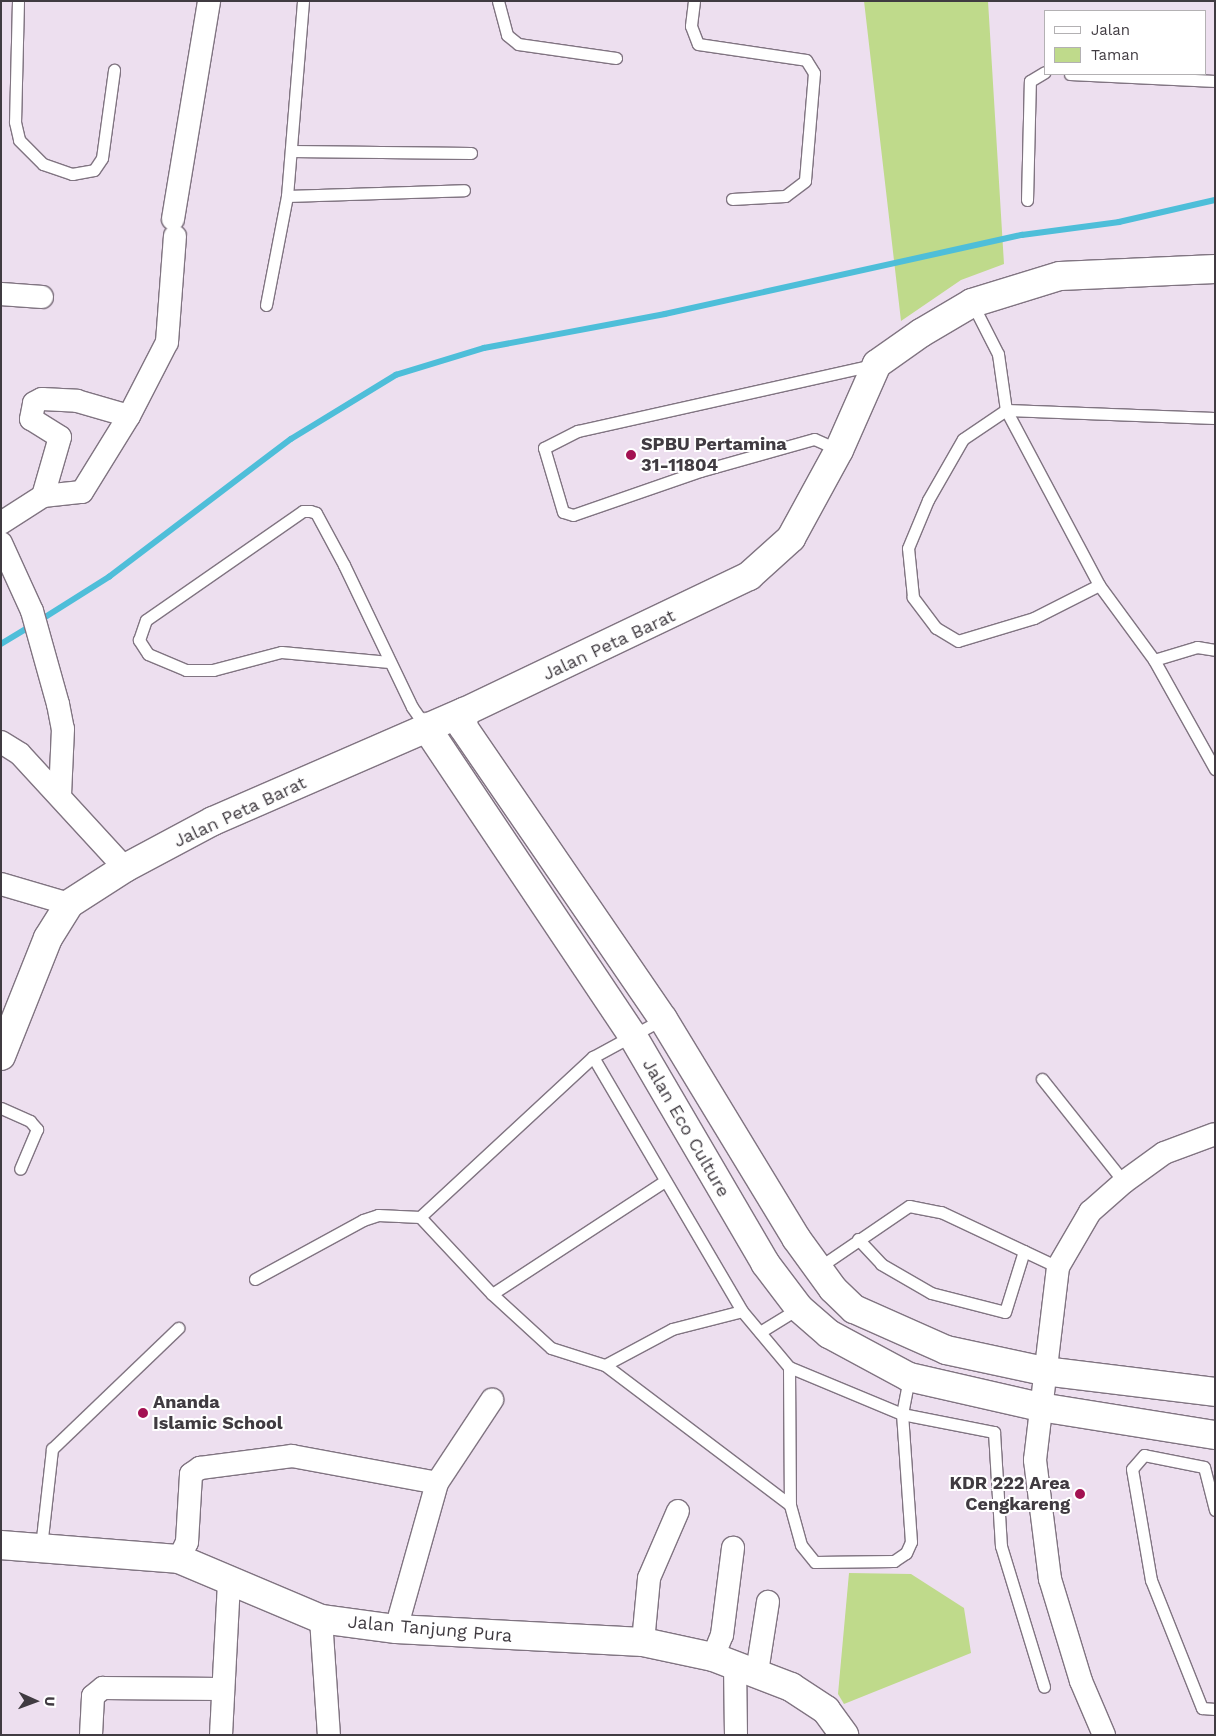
<!DOCTYPE html>
<style>
body{margin:0}
#map{position:relative;width:1216px;height:1736px;overflow:hidden;background:#eddfef;font-family:"Work Sans",sans-serif}
div>[style]{position:absolute}
.green>*{inset:0;background:#bfda8b}
.stream>*{height:5.5px;margin:-2.75px;padding:0 2.75px;transform-origin:2.75px;border-radius:2.75px;background:#4ebed9}
.roads{filter:drop-shadow(1px 0 #807481) drop-shadow(-1px 0 #807481) drop-shadow(0 1px #807481) drop-shadow(0 -1px #807481)}
.lane>*{height:11px;margin:-5.5px;padding:0 5.5px;transform-origin:5.5px;border-radius:5.5px;background:#fff}
.street>*{height:22px;margin:-11px;padding:0 11px;transform-origin:11px;border-radius:11px;background:#fff}
.secondary>*{height:28px;margin:-14px;padding:0 14px;transform-origin:14px;border-radius:14px;background:#fff}
.dots>*{width:14px;height:14px;translate:-50% -50%;box-sizing:border-box;border:2px solid #fff;border-radius:50%}
span{translate:-50% -50%;white-space:nowrap;text-align:center;line-height:1.15;-webkit-text-stroke:4px #fff;paint-order:stroke}
.poi-label{font-size:18px;color:#403b41;font-weight:700}
.left{translate:0 -50%;text-align:left}
.right{translate:-100% -50%;text-align:right}
.street-label{font-size:18px;color:#403b41}
.frame{position:absolute;inset:0;border:2px solid #403b41;pointer-events:none}
.legend{position:absolute;left:1044px;top:10px;width:162px;height:65px;box-sizing:border-box;background:#fff;border:1px solid #b3b1b3;margin:0;padding:6px 9px;list-style:none;font-size:15px;color:#403b41}
.legend li{display:flex;align-items:center;gap:10px;height:25px}
.legend b{width:25px;border:1px solid #b3b1b3}
.north{position:absolute;left:10px;top:1676px;width:50px;height:50px;-webkit-text-stroke:4px #fff;paint-order:stroke;rotate:92deg;font-size:14px;font-weight:700;line-height:20px;text-align:center;color:#403b41}
.north::after{content:'';display:block;margin:auto;width:18px;height:22px;background:#403b41;clip-path:polygon(50% 0,100% 100%,50% 72%,0 100%)}
</style>
<div id="map">
<div class="green">
<div style="clip-path:polygon(864px 1px,988px 1px,1004px 264px,961px 280px,901px 321px)"></div>
<div style="clip-path:polygon(849px 1573px,911px 1574px,964px 1608px,971px 1653px,844px 1704px,838px 1694px)"></div>
</div>
<div class="stream">
<div style="left:39px;top:621px;width:83px;rotate:-32.2deg"></div>
<div style="left:109px;top:577px;width:228px;rotate:-37.2deg"></div>
<div style="left:291px;top:439px;width:123px;rotate:-31.4deg"></div>
<div style="left:396px;top:375px;width:92px;rotate:-17.1deg"></div>
<div style="left:484px;top:348px;width:184px;rotate:-10.6deg"></div>
<div style="left:665px;top:314px;width:366px;rotate:-12.5deg"></div>
<div style="left:1022px;top:235px;width:98px;rotate:-7.6deg"></div>
<div style="left:1119px;top:222px;width:98px;rotate:-12.9deg"></div>
<div style="left:1px;top:644px;width:35px;rotate:-31deg"></div>
</div>
<div class="roads">
<div class="lane">
<div style="left:18px;top:1px;width:121px;rotate:91.4deg"></div>
<div style="left:15px;top:122px;width:18px;rotate:77deg"></div>
<div style="left:19px;top:140px;width:34px;rotate:45deg"></div>
<div style="left:43px;top:164px;width:31px;rotate:19deg"></div>
<div style="left:72px;top:174px;width:22px;rotate:-10deg"></div>
<div style="left:94px;top:170px;width:14px;rotate:-56deg"></div>
<div style="left:102px;top:158px;width:89px;rotate:-82.2deg"></div>
<div style="left:498px;top:1px;width:35px;rotate:75deg"></div>
<div style="left:507px;top:35px;width:14px;rotate:39deg"></div>
<div style="left:518px;top:44px;width:99px;rotate:8.1deg"></div>
<div style="left:694px;top:1px;width:25px;rotate:97deg"></div>
<div style="left:691px;top:26px;width:19px;rotate:69deg"></div>
<div style="left:698px;top:44px;width:109px;rotate:8.4deg"></div>
<div style="left:806px;top:60px;width:15px;rotate:58deg"></div>
<div style="left:814px;top:73px;width:108px;rotate:94.8deg"></div>
<div style="left:805px;top:181px;width:25px;rotate:143deg"></div>
<div style="left:785px;top:196px;width:53px;rotate:176.8deg"></div>
<div style="left:1070px;top:74px;width:145px;rotate:2.8deg"></div>
<div style="left:291px;top:151px;width:180px;rotate:0.6deg"></div>
<div style="left:287px;top:196px;width:177px;rotate:-1.9deg"></div>
<div style="left:1027px;top:200px;width:119px;rotate:-88.6deg"></div>
<div style="left:1030px;top:81px;width:17px;rotate:-31deg"></div>
<div style="left:972px;top:303px;width:57px;rotate:63deg"></div>
<div style="left:998px;top:354px;width:57px;rotate:81.9deg"></div>
<div style="left:1006px;top:410px;width:198px;rotate:62deg"></div>
<div style="left:1099px;top:585px;width:93px;rotate:53.7deg"></div>
<div style="left:1154px;top:660px;width:125px;rotate:60.8deg"></div>
<div style="left:266px;top:305px;width:111px;rotate:-79.1deg"></div>
<div style="left:287px;top:196px;width:196px;rotate:-85.3deg"></div>
<div style="left:839px;top:450px;width:27px;rotate:-156deg"></div>
<div style="left:814px;top:439px;width:118px;rotate:164.3deg"></div>
<div style="left:700px;top:471px;width:134px;rotate:160.9deg"></div>
<div style="left:573px;top:515px;width:10px;rotate:-163deg"></div>
<div style="left:563px;top:512px;width:67px;rotate:-106.5deg"></div>
<div style="left:544px;top:448px;width:38px;rotate:-27deg"></div>
<div style="left:578px;top:431px;width:303px;rotate:-12.6deg"></div>
<div style="left:1099px;top:585px;width:73px;rotate:153.1deg"></div>
<div style="left:1034px;top:618px;width:79px;rotate:163.2deg"></div>
<div style="left:958px;top:641px;width:26px;rotate:-149deg"></div>
<div style="left:936px;top:628px;width:39px;rotate:-127deg"></div>
<div style="left:913px;top:597px;width:49px;rotate:-95.8deg"></div>
<div style="left:908px;top:548px;width:52px;rotate:-67.4deg"></div>
<div style="left:928px;top:500px;width:70px;rotate:-60.2deg"></div>
<div style="left:963px;top:439px;width:52px;rotate:-34deg"></div>
<div style="left:1006px;top:410px;width:209px;rotate:2.2deg"></div>
<div style="left:1154px;top:660px;width:45px;rotate:-16.8deg"></div>
<div style="left:1197px;top:647px;width:18px;rotate:9deg"></div>
<div style="left:389px;top:662px;width:108px;rotate:-174.7deg"></div>
<div style="left:281px;top:652px;width:70px;rotate:165.2deg"></div>
<div style="left:213px;top:670px;width:27px;rotate:180deg"></div>
<div style="left:186px;top:670px;width:41px;rotate:-157.2deg"></div>
<div style="left:148px;top:654px;width:17px;rotate:-123deg"></div>
<div style="left:139px;top:640px;width:21px;rotate:-71deg"></div>
<div style="left:146px;top:620px;width:191px;rotate:-34.8deg"></div>
<div style="left:303px;top:511px;width:7px"></div>
<div style="left:310px;top:511px;width:6px;rotate:18deg"></div>
<div style="left:316px;top:513px;width:59px;rotate:61.7deg"></div>
<div style="left:344px;top:565px;width:157px;rotate:64.4deg"></div>
<div style="left:412px;top:707px;width:24px;rotate:55deg"></div>
<div style="left:593px;top:1057px;width:294px;rotate:59.6deg"></div>
<div style="left:742px;top:1311px;width:73px;rotate:50deg"></div>
<div style="left:789px;top:1367px;width:138px;rotate:89.6deg"></div>
<div style="left:1042px;top:1079px;width:132px;rotate:51.5deg"></div>
<div style="left:1px;top:1108px;width:32px;rotate:24deg"></div>
<div style="left:30px;top:1121px;width:11px;rotate:49deg"></div>
<div style="left:37px;top:1129px;width:43px;rotate:113deg"></div>
<div style="left:420px;top:1217px;width:105px;rotate:46.9deg"></div>
<div style="left:492px;top:1294px;width:80px;rotate:42.5deg"></div>
<div style="left:551px;top:1348px;width:57px;rotate:17.5deg"></div>
<div style="left:605px;top:1365px;width:76px;rotate:-28.2deg"></div>
<div style="left:672px;top:1329px;width:72px;rotate:-14.4deg"></div>
<div style="left:858px;top:1239px;width:34px;rotate:47deg"></div>
<div style="left:881px;top:1264px;width:58px;rotate:30.1deg"></div>
<div style="left:931px;top:1293px;width:76px;rotate:14.4deg"></div>
<div style="left:1005px;top:1312px;width:64px;rotate:-72.7deg"></div>
<div style="left:818px;top:1268px;width:110px;rotate:-34.3deg"></div>
<div style="left:909px;top:1206px;width:33px;rotate:11deg"></div>
<div style="left:941px;top:1212px;width:129px;rotate:25.2deg"></div>
<div style="left:255px;top:1279px;width:123px;rotate:-28.6deg"></div>
<div style="left:363px;top:1220px;width:16px;rotate:-18deg"></div>
<div style="left:378px;top:1215px;width:42px;rotate:2.7deg"></div>
<div style="left:420px;top:1217px;width:236px;rotate:-42.8deg"></div>
<div style="left:593px;top:1057px;width:80px;rotate:-28.5deg"></div>
<div style="left:492px;top:1294px;width:204px;rotate:-33.2deg"></div>
<div style="left:760px;top:1332px;width:46px;rotate:-31.6deg"></div>
<div style="left:605px;top:1365px;width:232px;rotate:37.1deg"></div>
<div style="left:790px;top:1505px;width:41px;rotate:74.6deg"></div>
<div style="left:801px;top:1545px;width:22px;rotate:51deg"></div>
<div style="left:815px;top:1562px;width:79px;rotate:-0.7deg"></div>
<div style="left:894px;top:1561px;width:14px;rotate:-34deg"></div>
<div style="left:906px;top:1553px;width:12px;rotate:-66deg"></div>
<div style="left:911px;top:1542px;width:128px;rotate:-94deg"></div>
<div style="left:902px;top:1414px;width:38px;rotate:-79deg"></div>
<div style="left:789px;top:1367px;width:122px;rotate:22.6deg"></div>
<div style="left:902px;top:1414px;width:94px;rotate:11.1deg"></div>
<div style="left:994px;top:1432px;width:114px;rotate:86.5deg"></div>
<div style="left:1001px;top:1546px;width:147px;rotate:73deg"></div>
<div style="left:1215px;top:1510px;width:44px;rotate:-104.3deg"></div>
<div style="left:1204px;top:1467px;width:61px;rotate:-168.7deg"></div>
<div style="left:1144px;top:1455px;width:18px;rotate:131deg"></div>
<div style="left:1132px;top:1469px;width:113px;rotate:80.3deg"></div>
<div style="left:1151px;top:1580px;width:138px;rotate:68.3deg"></div>
<div style="left:1202px;top:1708px;width:13px;rotate:4deg"></div>
<div style="left:41px;top:1547px;width:99px;rotate:-83.6deg"></div>
<div style="left:52px;top:1449px;width:175px;rotate:-43.8deg"></div>
</div>
<div class="street">
<div style="left:173px;top:219px;width:221px;rotate:-80.6deg"></div>
<div style="left:1px;top:294px;width:41px;rotate:4.2deg"></div>
<div style="left:43px;top:496px;width:61px;rotate:-73.9deg"></div>
<div style="left:60px;top:437px;width:34px;rotate:-148deg"></div>
<div style="left:31px;top:419px;width:16px;rotate:-79deg"></div>
<div style="left:34px;top:403px;width:9px;rotate:-27deg"></div>
<div style="left:42px;top:399px;width:35px;rotate:3deg"></div>
<div style="left:77px;top:401px;width:54px;rotate:16.1deg"></div>
<div style="left:1px;top:523px;width:50px;rotate:-32.7deg"></div>
<div style="left:43px;top:496px;width:39px;rotate:-6deg"></div>
<div style="left:82px;top:492px;width:89px;rotate:-58.3deg"></div>
<div style="left:129px;top:416px;width:83px;rotate:-62.8deg"></div>
<div style="left:167px;top:342px;width:106px;rotate:-85.7deg"></div>
<div style="left:1px;top:543px;width:75px;rotate:65.5deg"></div>
<div style="left:32px;top:611px;width:97px;rotate:74.4deg"></div>
<div style="left:58px;top:704px;width:25px;rotate:79deg"></div>
<div style="left:63px;top:729px;width:67px;rotate:92.6deg"></div>
<div style="left:1px;top:742px;width:22px;rotate:32deg"></div>
<div style="left:20px;top:754px;width:155px;rotate:47.4deg"></div>
<div style="left:1px;top:884px;width:71px;rotate:16.4deg"></div>
<div style="left:179px;top:1559px;width:19px;rotate:-65deg"></div>
<div style="left:187px;top:1542px;width:68px;rotate:-86.6deg"></div>
<div style="left:191px;top:1474px;width:11px;rotate:-34deg"></div>
<div style="left:200px;top:1468px;width:93px;rotate:-7.4deg"></div>
<div style="left:292px;top:1456px;width:147px;rotate:10.5deg"></div>
<div style="left:321px;top:1619px;width:116px;rotate:86.1deg"></div>
<div style="left:396px;top:1629px;width:152px;rotate:-74.3deg"></div>
<div style="left:437px;top:1483px;width:100px;rotate:-56.5deg"></div>
<div style="left:643px;top:1642px;width:64px;rotate:-84.6deg"></div>
<div style="left:649px;top:1578px;width:73px;rotate:-66.6deg"></div>
<div style="left:713px;top:1657px;width:24px;rotate:-68deg"></div>
<div style="left:722px;top:1635px;width:88px;rotate:-82.8deg"></div>
<div style="left:735px;top:1664px;width:71px;rotate:89.2deg"></div>
<div style="left:757px;top:1672px;width:71px;rotate:-81.1deg"></div>
<div style="left:91px;top:1735px;width:39px;rotate:-87deg"></div>
<div style="left:93px;top:1696px;width:13px;rotate:-39deg"></div>
<div style="left:103px;top:1688px;width:118px;rotate:0.5deg"></div>
<div style="left:221px;top:1735px;width:152px;rotate:-87deg"></div>
<div style="left:1104px;top:1735px;width:59px;rotate:-113.1deg"></div>
<div style="left:1081px;top:1681px;width:107px;rotate:-106.9deg"></div>
<div style="left:1050px;top:1579px;width:120px;rotate:-97.2deg"></div>
<div style="left:1035px;top:1460px;width:194px;rotate:-83.2deg"></div>
<div style="left:1058px;top:1267px;width:64px;rotate:-59.8deg"></div>
<div style="left:1090px;top:1212px;width:45px;rotate:-41.4deg"></div>
<div style="left:1124px;top:1182px;width:49px;rotate:-35.9deg"></div>
<div style="left:1164px;top:1153px;width:54px;rotate:-20.4deg"></div>
</div>
<div class="secondary">
<div style="left:464px;top:712px;width:15px;rotate:94deg"></div>
<div style="left:463px;top:727px;width:354px;rotate:55.6deg"></div>
<div style="left:663px;top:1019px;width:256px;rotate:58.7deg"></div>
<div style="left:796px;top:1238px;width:63px;rotate:54deg"></div>
<div style="left:833px;top:1289px;width:29px;rotate:44deg"></div>
<div style="left:854px;top:1309px;width:101px;rotate:24deg"></div>
<div style="left:946px;top:1350px;width:100px;rotate:12.1deg"></div>
<div style="left:1044px;top:1371px;width:172px;rotate:7deg"></div>
<div style="left:426px;top:727px;width:371px;rotate:56.2deg"></div>
<div style="left:632px;top:1035px;width:264px;rotate:59.7deg"></div>
<div style="left:765px;top:1263px;width:56px;rotate:52.9deg"></div>
<div style="left:799px;top:1308px;width:40px;rotate:41deg"></div>
<div style="left:829px;top:1334px;width:91px;rotate:28.3deg"></div>
<div style="left:909px;top:1377px;width:134px;rotate:12.9deg"></div>
<div style="left:1040px;top:1407px;width:177px;rotate:9.1deg"></div>
<div style="left:1px;top:1056px;width:127px;rotate:-68.3deg"></div>
<div style="left:48px;top:938px;width:40px;rotate:-58deg"></div>
<div style="left:69px;top:904px;width:67px;rotate:-32.7deg"></div>
<div style="left:125px;top:868px;width:100px;rotate:-28.1deg"></div>
<div style="left:213px;top:821px;width:274px;rotate:-23.5deg"></div>
<div style="left:464px;top:712px;width:316px;rotate:-25.5deg"></div>
<div style="left:749px;top:576px;width:57px;rotate:-42.1deg"></div>
<div style="left:791px;top:538px;width:100px;rotate:-61.4deg"></div>
<div style="left:839px;top:450px;width:94px;rotate:-66.2deg"></div>
<div style="left:877px;top:364px;width:54px;rotate:-35.2deg"></div>
<div style="left:921px;top:333px;width:59px;rotate:-30.5deg"></div>
<div style="left:972px;top:303px;width:92px;rotate:-17.1deg"></div>
<div style="left:1060px;top:276px;width:155px;rotate:-2.6deg"></div>
<div style="left:1px;top:1545px;width:179px;rotate:4.5deg"></div>
<div style="left:179px;top:1559px;width:154px;rotate:22.9deg"></div>
<div style="left:321px;top:1619px;width:76px;rotate:7.6deg"></div>
<div style="left:396px;top:1629px;width:247px;rotate:3deg"></div>
<div style="left:643px;top:1642px;width:72px;rotate:12.1deg"></div>
<div style="left:713px;top:1657px;width:84px;rotate:21deg"></div>
<div style="left:791px;top:1687px;width:42px;rotate:33.3deg"></div>
<div style="left:826px;top:1710px;width:31px;rotate:54deg"></div>
</div>
</div>
<div class="dots">
<div style="left:631px;top:455px;background:#a31152"></div>
<div style="left:143px;top:1413px;background:#a31152"></div>
<div style="left:1080px;top:1494px;background:#a31152"></div>
</div>
<div class="poi-label">
<span class="left" style="left:641px;top:455px">SPBU Pertamina<br>31-11804</span>
<span class="left" style="left:153px;top:1413px">Ananda<br>Islamic School</span>
<span class="right" style="left:1070px;top:1494px">KDR 222 Area<br>Cengkareng</span>
</div>
<div class="street-label">
<span style="left:609px;top:645px;rotate:-25deg">Jalan Peta Barat</span>
<span style="left:240px;top:812px;rotate:-25deg">Jalan Peta Barat</span>
<span style="left:686px;top:1128px;rotate:60deg">Jalan Eco Culture</span>
<span style="left:430px;top:1629px;rotate:5deg">Jalan Tanjung Pura</span>
</div>
<div class="frame"></div>
<ul class="legend">
<li><b style="height:6px;background:#fff"></b>Jalan</li>
<li><b style="height:14px;background:#bfda8b"></b>Taman</li>
</ul>
<div class="north">U</div>
</div>
